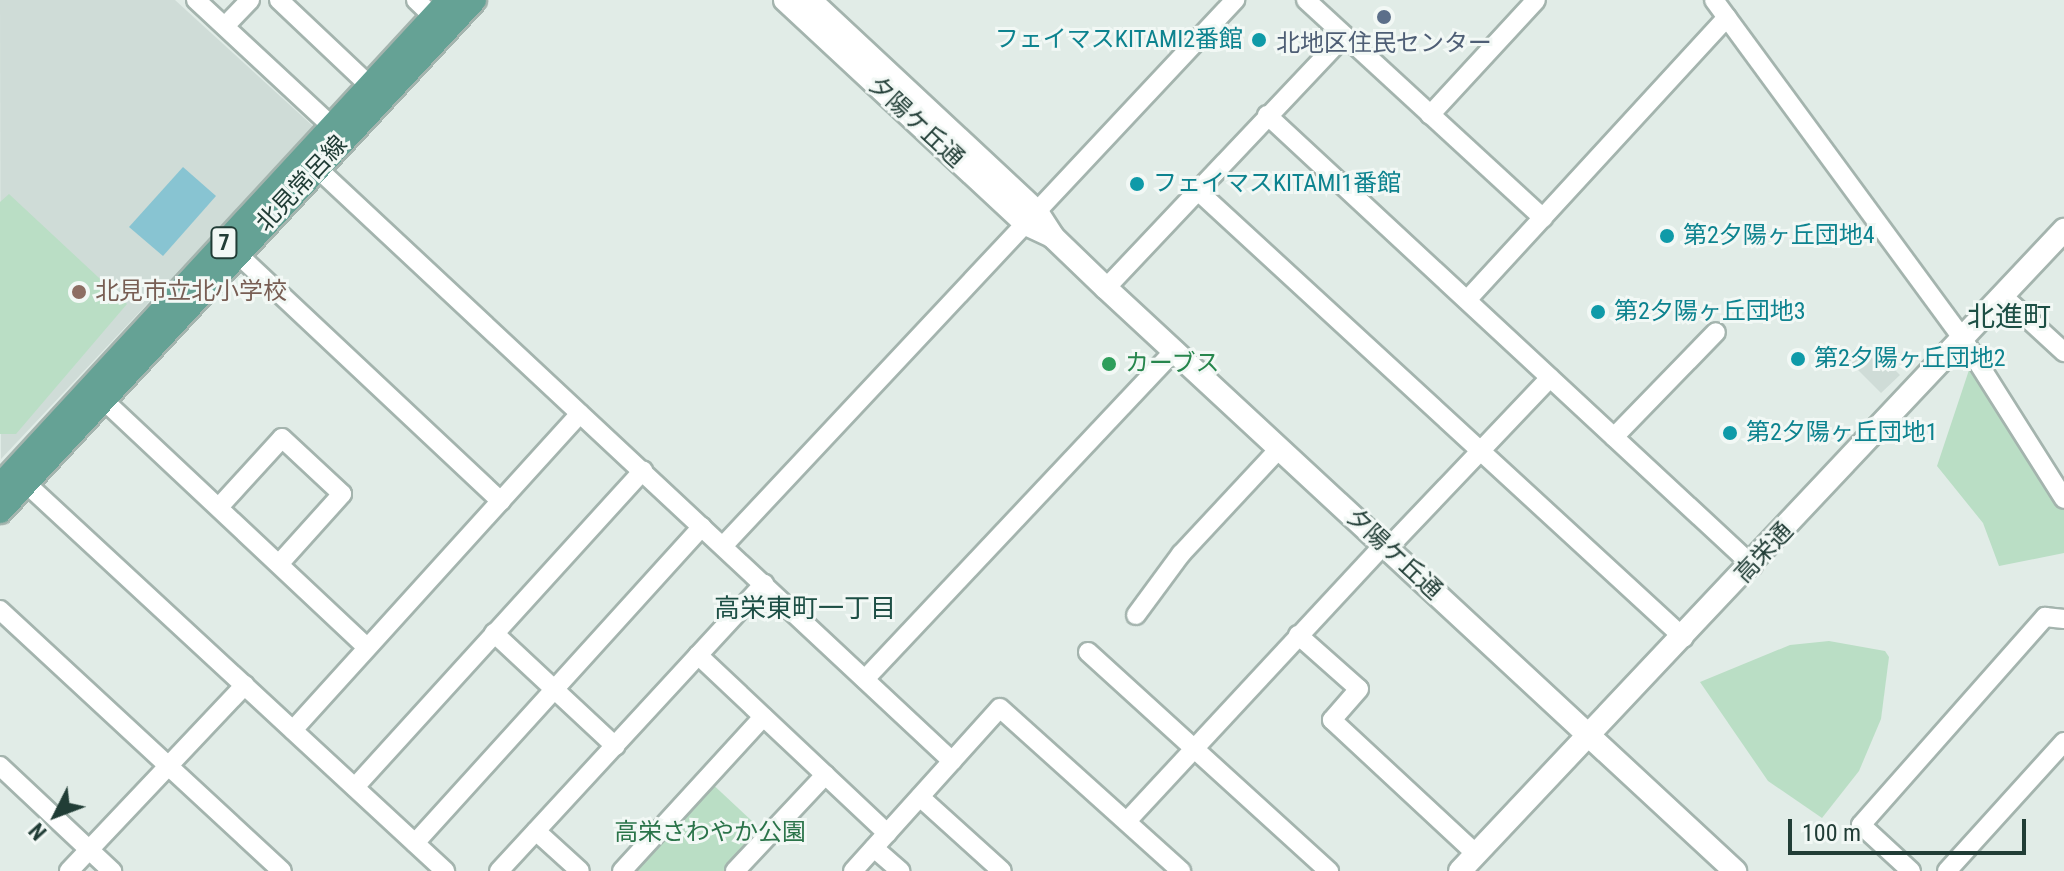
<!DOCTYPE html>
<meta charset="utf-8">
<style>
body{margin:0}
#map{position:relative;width:2064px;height:871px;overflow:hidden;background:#e1ece7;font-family:"Roboto Condensed","Noto Sans JP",sans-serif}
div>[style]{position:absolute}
.built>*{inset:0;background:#cfdcd7}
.green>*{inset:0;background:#badec5}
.water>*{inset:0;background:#88c4d2}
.roads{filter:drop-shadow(2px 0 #a4b4ae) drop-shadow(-2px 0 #a4b4ae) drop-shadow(0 2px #a4b4ae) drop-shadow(0 -2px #a4b4ae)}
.minor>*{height:18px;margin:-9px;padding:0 9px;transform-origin:9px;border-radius:9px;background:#fff}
.tertiary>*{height:22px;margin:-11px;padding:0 11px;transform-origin:11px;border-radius:11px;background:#fff}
.primary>*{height:24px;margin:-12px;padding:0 12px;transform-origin:12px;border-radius:12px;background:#65a295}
.dots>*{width:22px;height:22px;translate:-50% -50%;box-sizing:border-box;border:4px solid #f2f8f5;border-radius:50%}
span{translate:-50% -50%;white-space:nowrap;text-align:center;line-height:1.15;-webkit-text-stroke:6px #f2f8f5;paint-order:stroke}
.shield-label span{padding:2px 6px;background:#f2f8f5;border:2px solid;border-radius:6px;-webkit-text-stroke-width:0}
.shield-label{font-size:22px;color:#213d36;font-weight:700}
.culture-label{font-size:24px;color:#0d838f}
.right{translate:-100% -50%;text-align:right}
.left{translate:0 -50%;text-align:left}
.service-label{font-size:24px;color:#4e5e75}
.street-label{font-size:24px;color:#213d36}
.education-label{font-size:24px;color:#785e54}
.leisure-label{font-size:24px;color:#27864d}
.park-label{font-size:24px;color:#2b744a}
.neighbourhood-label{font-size:26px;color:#1d4f45}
.quarter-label{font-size:28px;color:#1d4f45}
.north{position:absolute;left:16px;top:775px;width:80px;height:80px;-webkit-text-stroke:6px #f2f8f5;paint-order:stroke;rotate:228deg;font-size:22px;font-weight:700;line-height:32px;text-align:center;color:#213d36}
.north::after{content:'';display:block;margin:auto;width:28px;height:36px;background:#213d36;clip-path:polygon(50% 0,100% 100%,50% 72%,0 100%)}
.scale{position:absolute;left:1788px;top:819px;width:238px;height:36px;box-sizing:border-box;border:4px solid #213d36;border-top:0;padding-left:10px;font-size:24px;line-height:28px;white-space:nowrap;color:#213d36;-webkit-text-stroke:6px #f2f8f5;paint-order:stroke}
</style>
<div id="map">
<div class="built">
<div style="clip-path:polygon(0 0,175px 0,314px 127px,1px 459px)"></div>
<div style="clip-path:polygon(1859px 345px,1878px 364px,1884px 359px,1900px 375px,1881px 393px,1846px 358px)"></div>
</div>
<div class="green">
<div style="clip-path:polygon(9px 194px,127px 304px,16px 434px,0 434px,0 202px)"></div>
<div style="clip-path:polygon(1969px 370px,1980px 374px,2064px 509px,2064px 553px,1999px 566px,1983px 523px,1937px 466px)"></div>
<div style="clip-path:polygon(1829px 641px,1885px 651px,1889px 657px,1881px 719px,1859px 771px,1822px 818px,1768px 781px,1700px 682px,1790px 645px)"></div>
<div style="clip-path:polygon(707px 779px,768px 836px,735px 871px,622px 871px)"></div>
</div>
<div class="water">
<div style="clip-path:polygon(183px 167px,216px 196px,163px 256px,129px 227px)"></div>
</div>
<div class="roads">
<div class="minor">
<div style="left:196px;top:0;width:197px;rotate:42.9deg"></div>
<div style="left:279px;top:0;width:125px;rotate:43.4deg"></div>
<div style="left:416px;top:0;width:36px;rotate:44deg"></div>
<div style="left:1306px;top:0;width:322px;rotate:42.6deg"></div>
<div style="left:1714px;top:0;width:421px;rotate:53.7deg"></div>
<div style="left:1963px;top:339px;width:189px;rotate:57.7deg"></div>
<div style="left:225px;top:26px;width:36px;rotate:-46deg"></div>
<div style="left:1267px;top:115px;width:663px;rotate:42.86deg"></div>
<div style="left:1430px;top:115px;width:156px;rotate:-47.3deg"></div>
<div style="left:317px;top:168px;width:869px;rotate:43.04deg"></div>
<div style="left:1198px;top:191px;width:660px;rotate:42.61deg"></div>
<div style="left:229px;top:246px;width:373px;rotate:43.2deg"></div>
<div style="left:1106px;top:288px;width:347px;rotate:-46.6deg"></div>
<div style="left:2003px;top:296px;width:83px;rotate:42.6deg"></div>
<div style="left:1467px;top:300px;width:384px;rotate:-47.4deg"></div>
<div style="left:95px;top:392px;width:373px;rotate:43.2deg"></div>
<div style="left:1614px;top:437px;width:146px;rotate:-45.8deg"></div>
<div style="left:18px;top:476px;width:582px;rotate:42.77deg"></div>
<div style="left:219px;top:507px;width:93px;rotate:-47.6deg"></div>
<div style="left:282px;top:438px;width:82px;rotate:43deg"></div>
<div style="left:342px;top:494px;width:94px;rotate:132deg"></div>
<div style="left:723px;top:546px;width:749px;rotate:-46.84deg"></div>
<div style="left:1388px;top:548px;width:235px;rotate:-46.4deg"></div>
<div style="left:0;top:610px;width:384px;rotate:42.8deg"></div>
<div style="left:1136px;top:615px;width:76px;rotate:-53.6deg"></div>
<div style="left:1181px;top:554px;width:145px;rotate:-47deg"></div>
<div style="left:494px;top:633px;width:166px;rotate:43deg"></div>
<div style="left:1298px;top:635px;width:81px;rotate:41.5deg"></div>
<div style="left:1359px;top:689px;width:41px;rotate:131.1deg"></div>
<div style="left:1332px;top:720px;width:197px;rotate:42.9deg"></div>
<div style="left:1088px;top:652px;width:326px;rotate:42.3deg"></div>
<div style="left:698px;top:655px;width:260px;rotate:43.3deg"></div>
<div style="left:865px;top:679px;width:452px;rotate:-46.7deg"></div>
<div style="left:293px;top:730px;width:427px;rotate:-47.8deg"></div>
<div style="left:0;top:766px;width:154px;rotate:43.2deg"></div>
<div style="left:355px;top:787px;width:428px;rotate:-47.7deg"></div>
<div style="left:920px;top:797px;width:110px;rotate:42.1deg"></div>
<div style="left:1127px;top:821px;width:378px;rotate:-47.1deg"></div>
<div style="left:536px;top:831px;width:59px;rotate:42.3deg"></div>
<div style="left:415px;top:843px;width:427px;rotate:-47.8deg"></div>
<div style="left:874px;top:848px;width:35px;rotate:41deg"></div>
<div style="left:69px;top:871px;width:256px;rotate:-46.6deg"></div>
<div style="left:499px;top:871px;width:391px;rotate:-47.3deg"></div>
<div style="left:622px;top:871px;width:209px;rotate:-47.5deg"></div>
<div style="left:735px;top:871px;width:132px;rotate:-46.8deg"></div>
<div style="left:853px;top:871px;width:219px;rotate:-48deg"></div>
<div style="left:1000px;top:708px;width:244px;rotate:42deg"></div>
<div style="left:1911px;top:871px;width:68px;rotate:-137.4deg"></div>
<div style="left:1861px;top:825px;width:278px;rotate:-48.5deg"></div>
<div style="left:2045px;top:617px;width:19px;rotate:6deg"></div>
<div style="left:1947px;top:871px;width:174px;rotate:-47.8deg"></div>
</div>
<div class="tertiary">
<div style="left:785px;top:0;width:329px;rotate:42.9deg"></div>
<div style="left:1026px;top:224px;width:29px;rotate:25deg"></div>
<div style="left:810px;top:0;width:311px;rotate:43deg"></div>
<div style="left:1037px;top:212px;width:30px;rotate:57deg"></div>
<div style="left:1053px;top:237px;width:74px;rotate:43.9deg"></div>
<div style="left:1106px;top:288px;width:858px;rotate:42.83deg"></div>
<div style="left:1460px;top:871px;width:881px;rotate:-46.7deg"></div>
</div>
<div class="primary">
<div style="left:0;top:486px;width:662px;rotate:-47.27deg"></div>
<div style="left:0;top:511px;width:697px;rotate:-47.15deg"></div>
</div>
</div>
<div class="dots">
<div style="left:1384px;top:17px;background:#5c6f8a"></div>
<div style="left:1259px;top:40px;background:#0f9aa8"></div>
<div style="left:1137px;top:184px;background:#0f9aa8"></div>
<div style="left:1667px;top:236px;background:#0f9aa8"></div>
<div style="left:79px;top:292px;background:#8d6e63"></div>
<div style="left:1598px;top:312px;background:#0f9aa8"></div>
<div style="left:1798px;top:359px;background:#0f9aa8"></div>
<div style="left:1109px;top:364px;background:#2e9e5b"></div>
<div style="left:1730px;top:433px;background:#0f9aa8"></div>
</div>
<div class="shield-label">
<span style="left:224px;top:243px">7</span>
</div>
<div class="culture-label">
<span class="right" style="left:1243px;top:40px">フェイマスKITAMI2番館</span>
<span class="left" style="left:1153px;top:184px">フェイマスKITAMI1番館</span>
<span class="left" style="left:1683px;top:236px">第2夕陽ヶ丘団地4</span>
<span class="left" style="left:1614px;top:312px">第2夕陽ヶ丘団地3</span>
<span class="left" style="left:1814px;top:359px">第2夕陽ヶ丘団地2</span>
<span class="left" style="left:1746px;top:433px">第2夕陽ヶ丘団地1</span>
</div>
<div class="service-label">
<span style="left:1384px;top:44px">北地区住民センター</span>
</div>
<div class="street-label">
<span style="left:916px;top:122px;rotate:43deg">夕陽ケ丘通</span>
<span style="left:302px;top:184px;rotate:-47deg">北見常呂線</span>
<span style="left:1764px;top:553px;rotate:-47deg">高栄通</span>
<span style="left:1394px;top:554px;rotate:43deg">夕陽ケ丘通</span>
</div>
<div class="education-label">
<span class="left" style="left:95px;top:292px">北見市立北小学校</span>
</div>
<div class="leisure-label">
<span class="left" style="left:1125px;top:364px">カーブス</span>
</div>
<div class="park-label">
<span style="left:710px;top:833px">高栄さわやか公園</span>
</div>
<div class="neighbourhood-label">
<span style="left:805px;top:609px">高栄東町一丁目</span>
</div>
<div class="quarter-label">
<span style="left:2009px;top:317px">北進町</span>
</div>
<div class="north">N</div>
<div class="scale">100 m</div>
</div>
